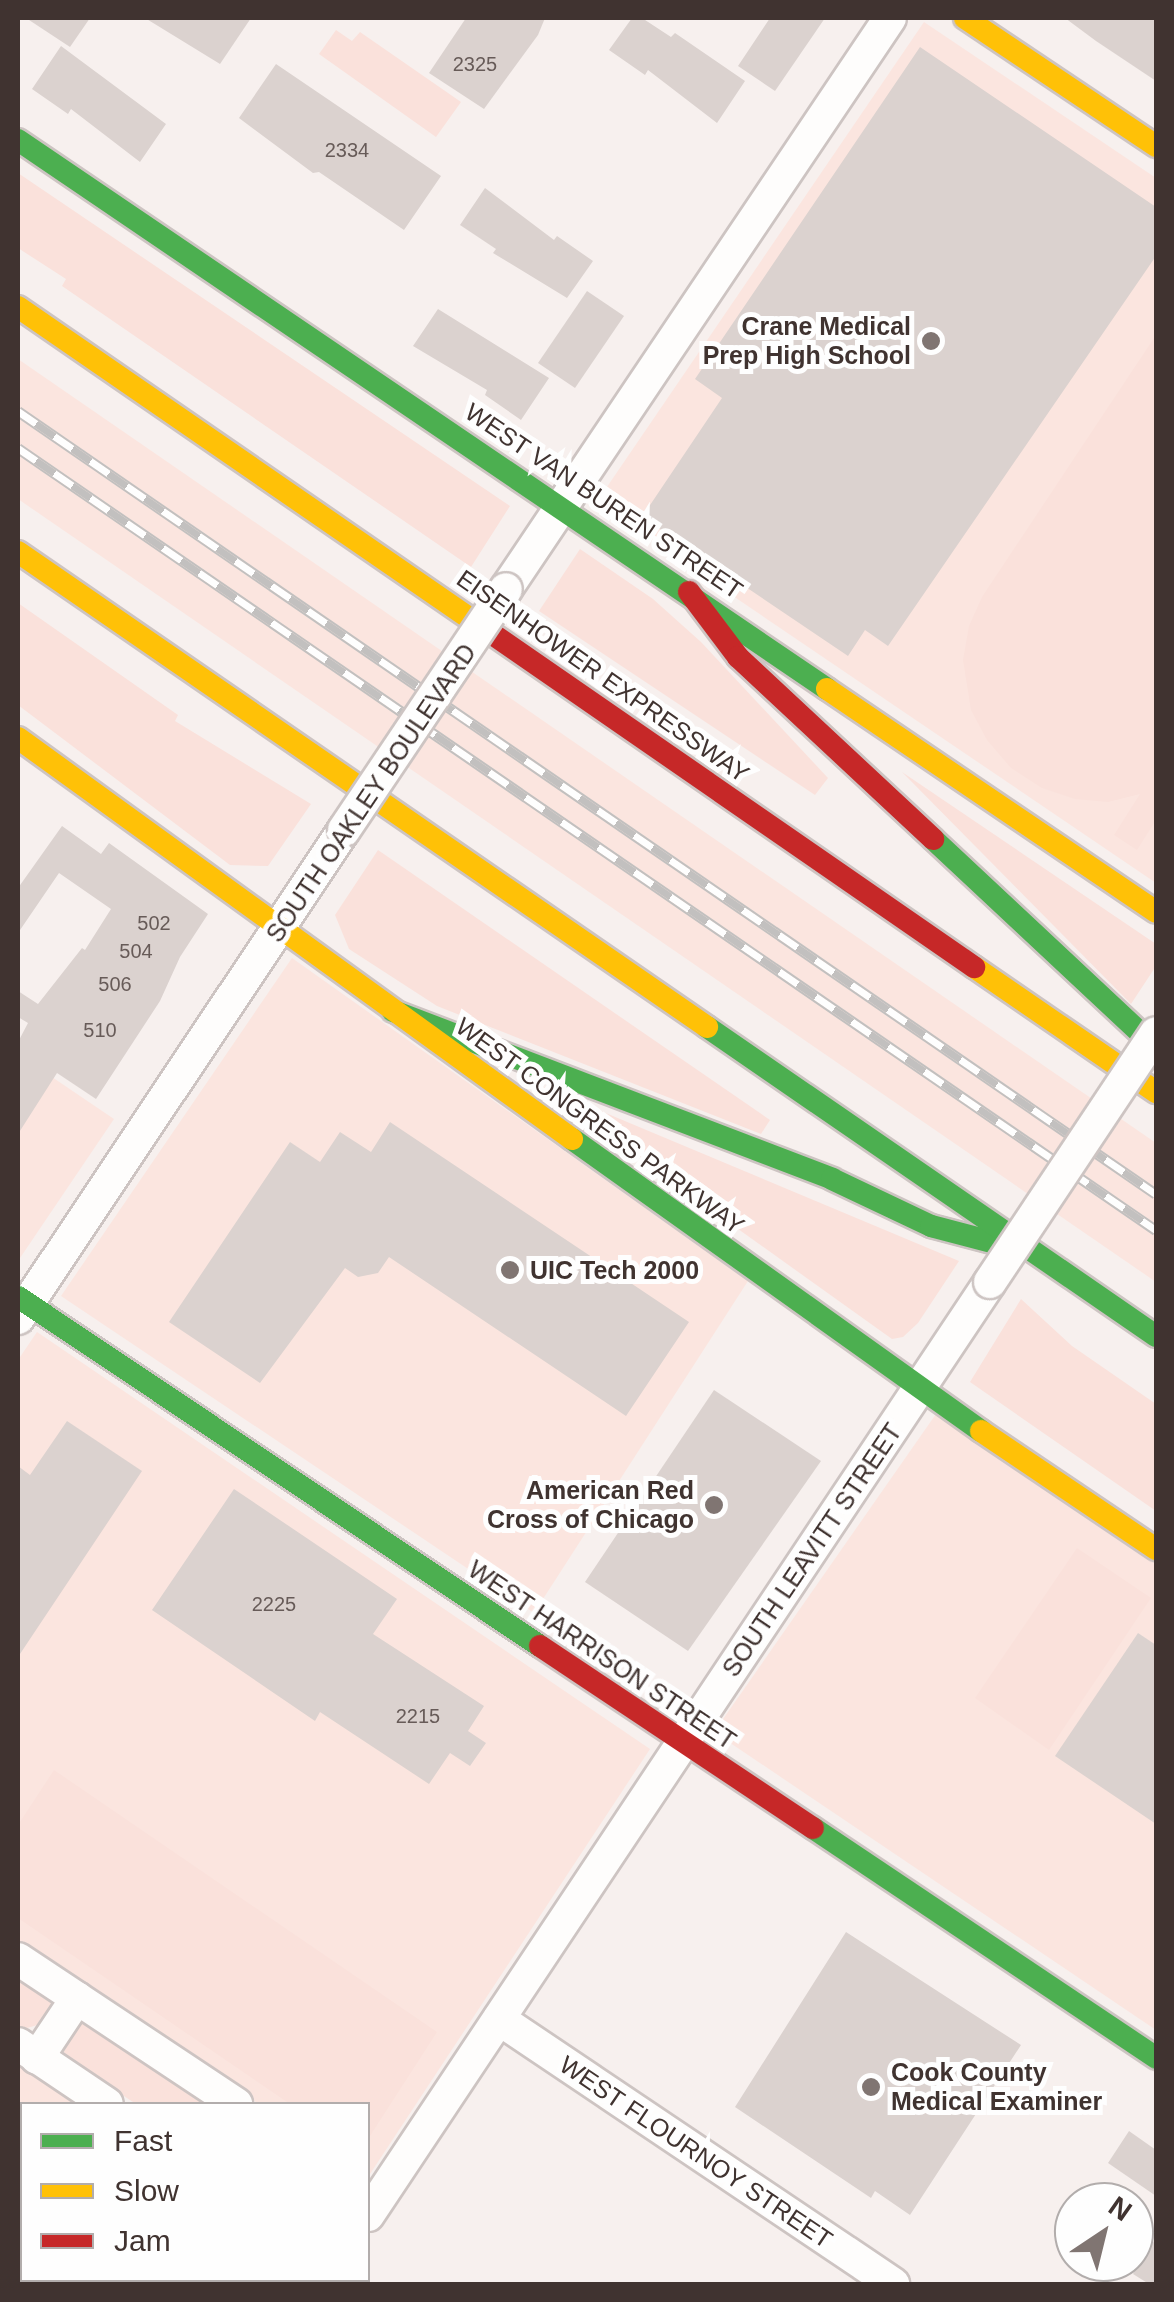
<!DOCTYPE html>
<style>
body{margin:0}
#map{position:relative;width:1174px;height:2302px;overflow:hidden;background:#f7f0ee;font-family:Arial,sans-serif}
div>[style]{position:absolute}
.built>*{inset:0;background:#fbe5df}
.green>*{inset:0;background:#fae1db}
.building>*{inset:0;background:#dbd2cf}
.roads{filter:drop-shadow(2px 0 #cdc4c2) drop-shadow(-2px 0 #cdc4c2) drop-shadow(0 2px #cdc4c2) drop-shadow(0 -2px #cdc4c2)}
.street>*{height:32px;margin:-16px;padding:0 16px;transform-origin:16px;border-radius:16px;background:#fefdfc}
.fast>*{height:22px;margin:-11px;padding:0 11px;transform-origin:11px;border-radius:11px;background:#4caf50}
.slow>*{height:22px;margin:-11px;padding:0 11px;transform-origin:11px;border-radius:11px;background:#ffc107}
.jam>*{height:22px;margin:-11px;padding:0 11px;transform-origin:11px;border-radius:11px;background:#c62828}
.rail>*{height:11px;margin-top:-5.5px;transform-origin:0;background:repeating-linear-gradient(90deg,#fefefe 0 22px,#c2c0bf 0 44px);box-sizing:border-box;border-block:2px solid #c2c0bf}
.bridges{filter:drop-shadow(2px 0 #cdc4c2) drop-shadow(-2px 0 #cdc4c2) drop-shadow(0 2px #cdc4c2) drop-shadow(0 -2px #cdc4c2)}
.street-bridge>*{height:32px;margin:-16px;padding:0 16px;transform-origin:16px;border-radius:16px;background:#fefdfc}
.dots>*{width:28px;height:28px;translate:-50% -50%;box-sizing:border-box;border:5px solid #fefefe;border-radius:50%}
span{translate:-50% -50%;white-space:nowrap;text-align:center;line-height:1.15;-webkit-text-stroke:10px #fefefe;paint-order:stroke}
.number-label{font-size:20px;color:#675b58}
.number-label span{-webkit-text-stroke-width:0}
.poi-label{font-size:25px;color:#403330;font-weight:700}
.right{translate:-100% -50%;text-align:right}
.left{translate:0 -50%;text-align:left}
.street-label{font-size:25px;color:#403330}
.frame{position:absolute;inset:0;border:20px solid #403330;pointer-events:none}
.legend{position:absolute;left:20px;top:2102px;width:350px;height:180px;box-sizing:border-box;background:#fefefe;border:2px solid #b2adac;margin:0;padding:12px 18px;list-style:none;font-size:30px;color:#403330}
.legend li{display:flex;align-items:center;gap:20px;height:50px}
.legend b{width:50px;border:2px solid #b2adac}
.north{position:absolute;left:1054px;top:2182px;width:100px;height:100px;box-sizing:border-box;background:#fefefe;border:2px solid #b2adac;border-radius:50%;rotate:35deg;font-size:28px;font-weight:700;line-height:40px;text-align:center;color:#403330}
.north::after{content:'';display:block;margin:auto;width:35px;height:45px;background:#807572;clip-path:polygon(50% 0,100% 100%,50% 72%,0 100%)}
</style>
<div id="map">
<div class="built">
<div style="clip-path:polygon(924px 22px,1156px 178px,1156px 883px,596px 503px)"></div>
<div style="clip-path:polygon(18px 359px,1156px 1143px,1156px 1282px,18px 499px)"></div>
<div style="clip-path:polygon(292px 958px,748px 1281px,534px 1613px,61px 1296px)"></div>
<div style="clip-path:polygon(18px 1054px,114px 1119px,18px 1261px)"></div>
<div style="clip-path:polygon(37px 1332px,650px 1749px,368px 2177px,368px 2104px,259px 2104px,18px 1942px,18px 1360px)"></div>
<div style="clip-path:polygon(936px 1414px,1156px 1562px,1156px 2030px,714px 1732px)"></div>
<div style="clip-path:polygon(18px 2063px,77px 2104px,22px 2104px,22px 2280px,291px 2280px,287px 2284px,18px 2284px)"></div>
</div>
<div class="green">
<div style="clip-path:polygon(336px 30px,352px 41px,360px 32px,461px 102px,436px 137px,319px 54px)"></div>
<div style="clip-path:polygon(18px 173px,510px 506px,471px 567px,62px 286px,66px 279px,18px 248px)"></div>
<div style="clip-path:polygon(1156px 335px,1156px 820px,1137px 850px,1114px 835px,1140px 794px,1108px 802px,1075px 799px,1042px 788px,1011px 768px,987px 740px,971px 710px,963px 660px,969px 626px,982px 597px)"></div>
<div style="clip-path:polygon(580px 549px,653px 599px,701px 642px,828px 778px,815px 795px,539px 611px)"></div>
<div style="clip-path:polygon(18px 603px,178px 715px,175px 721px,311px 804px,268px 866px,230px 865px,18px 705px)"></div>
<div style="clip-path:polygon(902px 772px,1156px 944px,1156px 966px,1131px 1004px)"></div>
<div style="clip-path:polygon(378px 850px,770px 1120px,761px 1134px,437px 1006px,349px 949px,335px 915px)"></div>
<div style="clip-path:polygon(534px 1083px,959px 1261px,918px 1323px,903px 1337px,892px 1339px)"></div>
<div style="clip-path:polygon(1021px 1299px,1072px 1346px,1156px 1404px,1156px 1511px,970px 1382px)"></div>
<div style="clip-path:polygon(1077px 1548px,1151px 1598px,1049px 1750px,975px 1698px)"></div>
<div style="clip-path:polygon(54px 1770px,437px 2032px,368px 2139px,368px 2104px,290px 2104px,18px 1918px,18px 1825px)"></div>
<div style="clip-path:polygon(26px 1981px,50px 1997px,51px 2005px,41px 2024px,27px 2028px,18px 2026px,18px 1983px)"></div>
<div style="clip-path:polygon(79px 2020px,94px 2021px,220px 2104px,136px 2104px,68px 2059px,61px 2047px)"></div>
</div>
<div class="building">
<div style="clip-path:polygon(26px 18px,90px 18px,70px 47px)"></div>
<div style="clip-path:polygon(145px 18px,251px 18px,220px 64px)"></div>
<div style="clip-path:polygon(466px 18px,545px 18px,538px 35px,484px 109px,429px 73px)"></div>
<div style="clip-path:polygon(632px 18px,642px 18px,671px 37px,675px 33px,745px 81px,717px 123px,648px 70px,645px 75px,609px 50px)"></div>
<div style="clip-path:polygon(770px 18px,825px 18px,775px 91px,738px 66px)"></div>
<div style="clip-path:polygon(1065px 18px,1156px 18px,1156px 81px,1096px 41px)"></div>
<div style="clip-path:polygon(61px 46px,166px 124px,140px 162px,71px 109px,68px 114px,32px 89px)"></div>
<div style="clip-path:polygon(920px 47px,1156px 207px,1156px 256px,888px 646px,865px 630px,848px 656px,642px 517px,722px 398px,695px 379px)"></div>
<div style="clip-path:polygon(276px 64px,441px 176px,404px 230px,319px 172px,313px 173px,239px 118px)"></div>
<div style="clip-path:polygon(485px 188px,554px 240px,557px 236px,593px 261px,567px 298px,493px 253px,496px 249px,460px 225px)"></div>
<div style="clip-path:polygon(587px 291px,624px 316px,575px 388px,538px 363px)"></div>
<div style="clip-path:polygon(438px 309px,549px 378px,521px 420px,485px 395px,487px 390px,413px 346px)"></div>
<div style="clip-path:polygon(62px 826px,101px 854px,109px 843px,208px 914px,180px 957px,160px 1001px,96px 1099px,57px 1073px,18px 1134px,18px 1042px,28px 1023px,18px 1017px,18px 991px,38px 1004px,82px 948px,85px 950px,111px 909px,59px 873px,18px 933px,18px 888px)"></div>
<div style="clip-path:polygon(390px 1122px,689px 1322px,626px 1416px,389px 1257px,378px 1273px,358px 1277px,345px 1268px,260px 1383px,169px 1322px,290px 1142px,320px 1162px,340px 1132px,371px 1152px)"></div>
<div style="clip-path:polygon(714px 1390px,821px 1461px,688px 1651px,585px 1582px)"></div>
<div style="clip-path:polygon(67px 1421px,142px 1471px,18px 1657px,18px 1466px,30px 1475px)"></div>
<div style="clip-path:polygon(234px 1489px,397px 1599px,373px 1634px,484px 1706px,468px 1731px,486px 1743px,470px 1766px,450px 1753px,429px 1784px,320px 1712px,315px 1721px,152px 1610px)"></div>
<div style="clip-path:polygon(1138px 1633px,1156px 1645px,1156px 1824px,1055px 1756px)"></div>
<div style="clip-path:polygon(846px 1932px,1021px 2045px,910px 2215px,875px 2191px,871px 2198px,735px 2107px)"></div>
<div style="clip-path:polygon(1129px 2131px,1156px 2150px,1156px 2196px,1108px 2163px)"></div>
<div style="clip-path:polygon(1156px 2238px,1156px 2284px,1149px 2284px,1133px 2274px)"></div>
</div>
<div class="roads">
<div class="street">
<div style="left:506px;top:589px;width:688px;rotate:-56.08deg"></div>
<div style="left:18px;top:1318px;width:587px;rotate:-56.26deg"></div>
<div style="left:18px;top:1959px;width:262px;rotate:33.6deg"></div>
<div style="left:499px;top:2019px;width:475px;rotate:33.9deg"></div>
<div style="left:18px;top:2044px;width:107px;rotate:34deg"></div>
<div style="left:37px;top:2058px;width:72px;rotate:-56.3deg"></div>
<div style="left:368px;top:2215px;width:1121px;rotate:-56.31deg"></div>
<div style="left:321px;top:2284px;width:5px;rotate:-53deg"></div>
</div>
<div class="fast">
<div style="left:18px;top:140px;width:978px;rotate:34.16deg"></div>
<div style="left:933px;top:839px;width:306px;rotate:43.1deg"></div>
<div style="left:393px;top:1011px;width:470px;rotate:20.9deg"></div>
<div style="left:832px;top:1179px;width:110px;rotate:25.4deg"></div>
<div style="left:931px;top:1226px;width:67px;rotate:14.7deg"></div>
<div style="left:707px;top:1027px;width:545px;rotate:34.54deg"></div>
<div style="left:572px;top:1139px;width:503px;rotate:35.52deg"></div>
<div style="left:18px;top:1297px;width:628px;rotate:33.77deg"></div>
<div style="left:813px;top:1828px;width:413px;rotate:33.8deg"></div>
</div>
<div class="slow">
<div style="left:965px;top:18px;width:230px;rotate:33.8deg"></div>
<div style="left:18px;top:307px;width:555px;rotate:34.58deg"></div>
<div style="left:18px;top:552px;width:837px;rotate:34.58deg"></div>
<div style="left:827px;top:689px;width:397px;rotate:34.1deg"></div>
<div style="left:18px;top:738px;width:684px;rotate:35.9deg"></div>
<div style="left:974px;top:967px;width:221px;rotate:34.5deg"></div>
<div style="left:981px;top:1431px;width:211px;rotate:34deg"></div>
</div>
<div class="jam">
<div style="left:689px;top:592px;width:81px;rotate:53deg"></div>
<div style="left:738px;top:657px;width:267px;rotate:43deg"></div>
<div style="left:475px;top:622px;width:607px;rotate:34.66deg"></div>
<div style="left:540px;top:1646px;width:328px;rotate:33.7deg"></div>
</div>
</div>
<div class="rail">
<div style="left:18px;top:411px;width:1381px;rotate:34.53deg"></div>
<div style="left:18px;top:448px;width:1381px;rotate:34.5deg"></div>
</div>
<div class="bridges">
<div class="street-bridge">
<div style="left:344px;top:830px;width:290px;rotate:-56.1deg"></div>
<div style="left:990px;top:1282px;width:299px;rotate:-56.3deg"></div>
</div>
</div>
<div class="dots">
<div style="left:931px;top:341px;background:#807572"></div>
<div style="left:510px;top:1270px;background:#807572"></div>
<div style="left:714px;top:1505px;background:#807572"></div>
<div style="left:871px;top:2087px;background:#807572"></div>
</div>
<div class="number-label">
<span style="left:475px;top:64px">2325</span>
<span style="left:347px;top:150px">2334</span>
<span style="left:154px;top:923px">502</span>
<span style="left:136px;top:951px">504</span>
<span style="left:115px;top:984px">506</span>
<span style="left:100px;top:1030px">510</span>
<span style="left:274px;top:1604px">2225</span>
<span style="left:418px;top:1716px">2215</span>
</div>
<div class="poi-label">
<span class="right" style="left:911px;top:341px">Crane Medical<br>Prep High School</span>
<span class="left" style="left:530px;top:1270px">UIC Tech 2000</span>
<span class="right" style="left:694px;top:1505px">American Red<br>Cross of Chicago</span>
<span class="left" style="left:891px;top:2087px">Cook County<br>Medical Examiner</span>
</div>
<div class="street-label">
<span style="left:604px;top:501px;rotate:34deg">WEST VAN BUREN STREET</span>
<span style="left:603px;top:676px;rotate:35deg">EISENHOWER EXPRESSWAY</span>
<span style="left:371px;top:793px;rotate:-56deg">SOUTH OAKLEY BOULEVARD</span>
<span style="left:600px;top:1126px;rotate:36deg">WEST CONGRESS PARKWAY</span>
<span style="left:812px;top:1550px;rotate:-56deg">SOUTH LEAVITT STREET</span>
<span style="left:602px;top:1655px;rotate:34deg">WEST HARRISON STREET</span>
<span style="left:696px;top:2152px;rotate:34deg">WEST FLOURNOY STREET</span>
</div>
<div class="frame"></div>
<ul class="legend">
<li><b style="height:12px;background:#4caf50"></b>Fast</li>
<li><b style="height:12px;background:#ffc107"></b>Slow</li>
<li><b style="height:12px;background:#c62828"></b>Jam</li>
</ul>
<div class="north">N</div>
</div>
